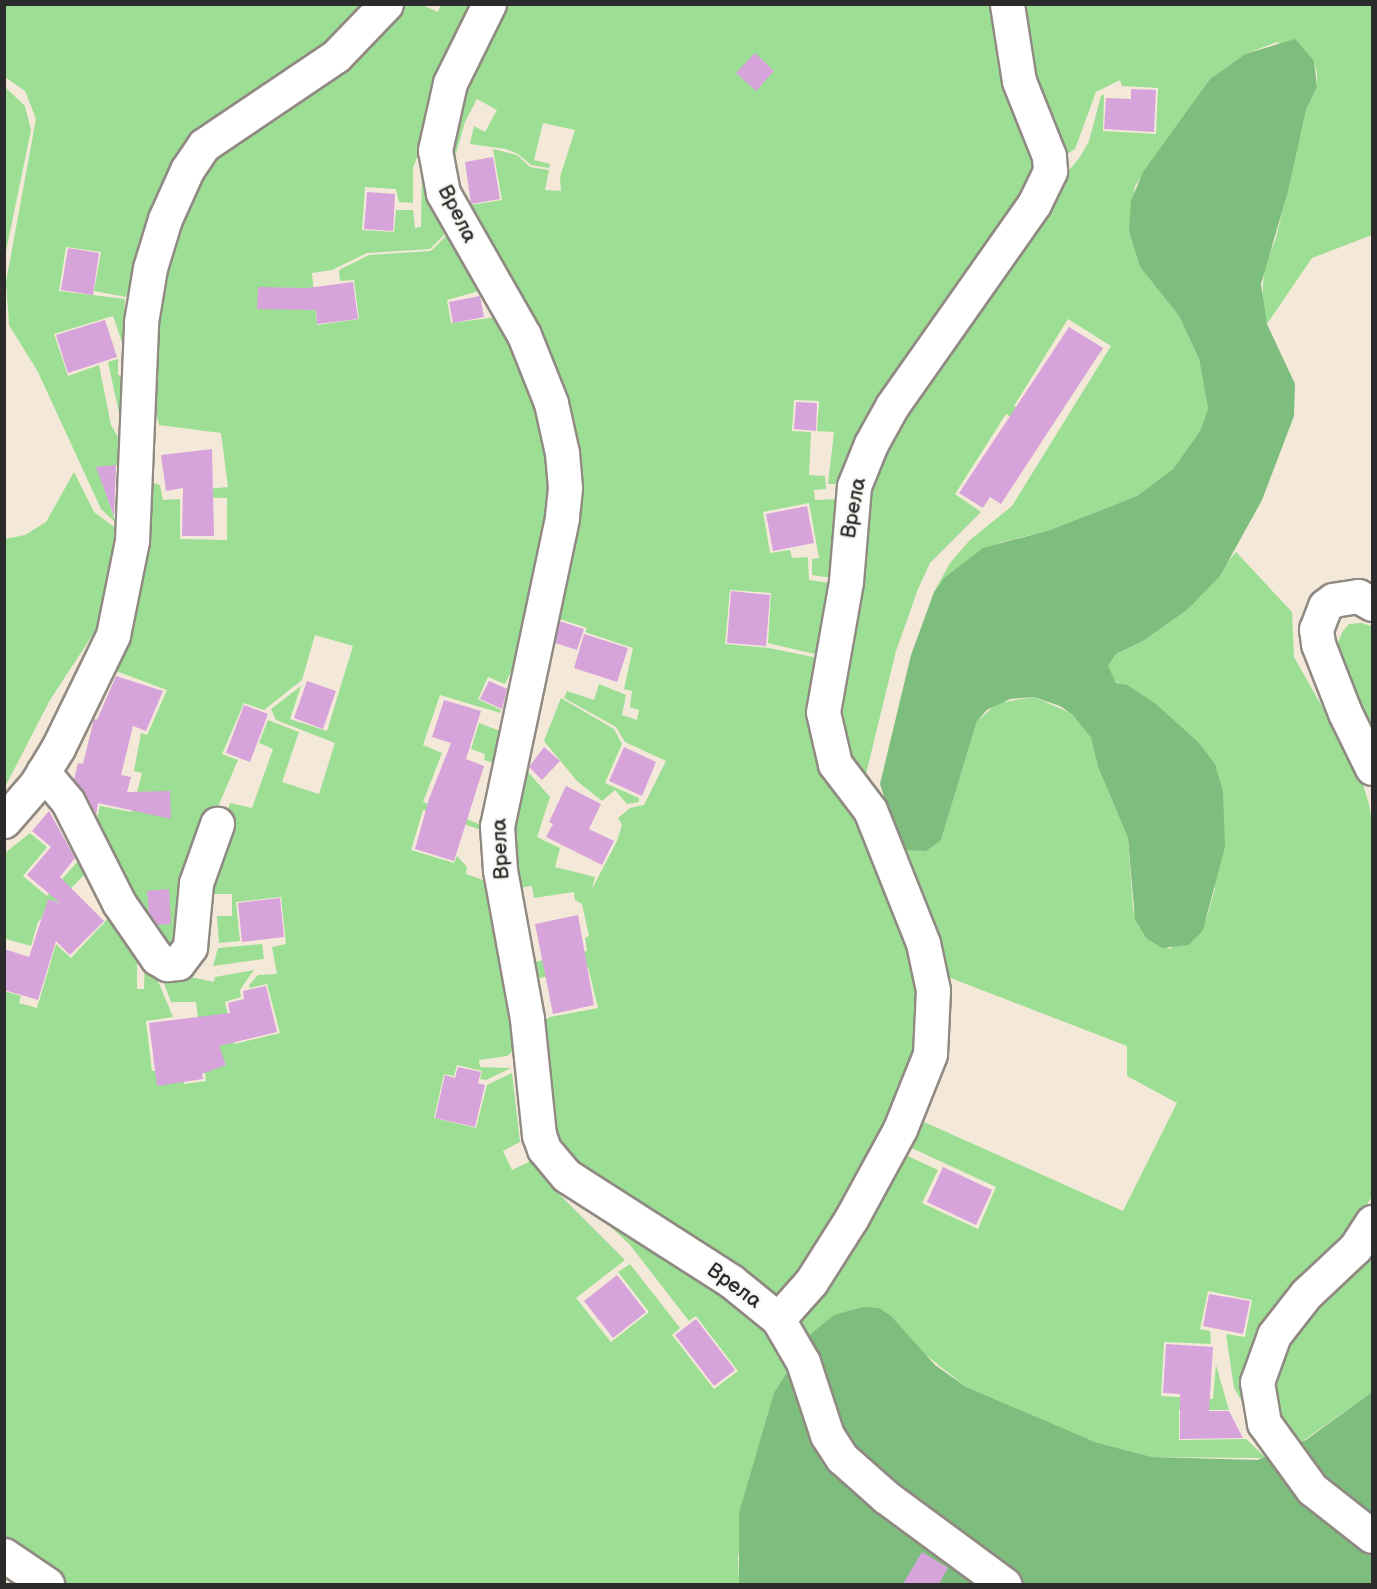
<!DOCTYPE html>
<meta charset="utf-8">
<style>
body{margin:0}
#map{position:relative;width:1377px;height:1589px;overflow:hidden;background:#f4e9d8;font-family:"Balsamiq Sans",sans-serif}
div>[style]{position:absolute}
.green>*{inset:0;background:#9cde94}
.forest>*{inset:0;background:#7dbd7e}
.building>*{inset:0;background:#d7a3db}
.roads{filter:drop-shadow(2px 0 #908a82) drop-shadow(-2px 0 #908a82) drop-shadow(0 2px #908a82) drop-shadow(0 -2px #908a82)}
.minor>*{height:33px;margin:-16.5px;padding:0 16.5px;transform-origin:16.5px;border-radius:16.5px;background:#fff}
span{translate:-50% -50%;white-space:nowrap;text-align:center;line-height:1.15;-webkit-text-stroke:4.5px #f6f6f2;paint-order:stroke}
.street-label{font-size:21px;color:#2b2b2b}
.frame{position:absolute;inset:0;border:6px solid #2b2b2b;pointer-events:none}
</style>
<div id="map">
<div class="green">
<div style="clip-path:polygon(4px 5px,369px 5px,315px 56px,212px 120px,138px 255px,126px 297px,94px 291px,101px 252px,66px 247px,59px 291px,125px 299px,123px 345px,113px 316px,54px 334px,68px 376px,99px 365px,111px 425px,123px 446px,122px 465px,97px 467px,116px 523px,101px 509px,38px 372px,9px 325px,6px 282px,36px 119px,25px 91px,5px 77px)"></div>
<div style="clip-path:polygon(403px 5px,422px 5px,438px 12px,441px 5px,474px 5px,413px 168px,413px 203px,399px 202px,396px 189px,365px 187px,362px 230px,394px 232px,396px 210px,413px 210px,415px 228px,421px 227px,422px 169px,447px 232px,430px 249px,367px 253px,332px 270px,312px 273px,317px 325px,359px 319px,354px 280px,340px 281px,339px 270px,369px 255px,431px 251px,448px 234px,483px 290px,447px 300px,451px 323px,498px 317px,531px 387px,552px 483px,519px 655px,505px 684px,488px 677px,478px 699px,501px 710px,500px 713px,440px 695px,423px 745px,442px 753px,423px 802px,484px 826px,484px 831px,423px 810px,411px 850px,454px 863px,457px 856px,467px 867px,466px 874px,489px 882px,514px 1018px,514px 1050px,507px 1056px,479px 1060px,480px 1067px,511px 1068px,486px 1080px,480px 1079px,482px 1071px,457px 1065px,454px 1076px,444px 1074px,434px 1118px,476px 1128px,487px 1085px,512px 1073px,520px 1142px,503px 1151px,512px 1170px,535px 1159px,560px 1195px,625px 1260px,576px 1298px,611px 1342px,649px 1312px,618px 1272px,630px 1264px,680px 1328px,672px 1335px,714px 1389px,738px 1371px,696px 1316px,689px 1321px,630px 1245px,594px 1211px,722px 1290px,769px 1328px,791px 1366px,738px 1556px,739px 1584px,55px 1584px,5px 1548px,4px 991px,21px 996px,19px 1003px,37px 1008px,56px 944px,71px 958px,117px 909px,137px 957px,137px 989px,144px 989px,145px 950px,173px 1017px,146px 1021px,152px 1071px,181px 1067px,184px 1084px,206px 1081px,196px 1002px,171px 1002px,159px 970px,214px 982px,215px 977px,254px 970px,240px 990px,241px 997px,225px 1002px,234px 1044px,280px 1033px,267px 984px,250px 988px,249px 985px,258px 975px,277px 974px,272px 947px,286px 944px,281px 897px,236px 902px,240px 941px,219px 943px,217px 916px,232px 916px,232px 894px,206px 894px,210px 948px,202px 963px,200px 940px,204px 880px,230px 803px,252px 808px,273px 749px,259px 743px,268px 720px,299px 732px,282px 782px,319px 794px,335px 743px,276px 720px,271px 709px,301px 686px,290px 719px,327px 731px,353px 646px,315px 635px,302px 680px,264px 710px,244px 703px,222px 754px,238px 760px,214px 816px,173px 957px,93px 834px,100px 806px,132px 812px,142px 773px,134px 771px,141px 733px,147px 735px,167px 690px,113px 670px,136px 610px,153px 483px,160px 485px,163px 500px,180px 499px,180px 539px,227px 540px,227px 498px,187px 497px,187px 491px,228px 487px,221px 433px,159px 425px,152px 392px,154px 325px,176px 223px,213px 155px,385px 28px)"></div>
<div style="clip-path:polygon(502px 5px,999px 5px,1044px 162px,849px 484px,828px 484px,834px 432px,817px 431px,819px 401px,794px 400px,792px 431px,811px 432px,809px 475px,825px 476px,826px 489px,814px 490px,815px 500px,838px 499px,839px 579px,812px 575px,812px 559px,819px 558px,809px 503px,763px 512px,770px 553px,790px 550px,792px 558px,808px 557px,809px 580px,837px 584px,823px 656px,768px 643px,771px 593px,730px 590px,725px 644px,769px 648px,823px 659px,819px 675px,896px 894px,928px 1037px,885px 1140px,782px 1298px,585px 1175px,555px 1140px,540px 1023px,550px 1017px,598px 1008px,588px 967px,532px 980px,530px 963px,587px 951px,585px 938px,589px 936px,582px 904px,575px 900px,574px 892px,534px 898px,532px 886px,516px 888px,509px 830px,521px 764px,550px 797px,537px 837px,560px 848px,555px 867px,595px 877px,592px 889px,617px 841px,622px 825px,618px 818px,630px 808px,644px 805px,666px 761px,625px 742px,616px 727px,564px 698px,567px 691px,594px 700px,599px 684px,626px 695px,622px 715px,637px 720px,639px 710px,630px 707px,632px 691px,624px 689px,633px 648px,585px 632px,587px 628px,554px 617px,578px 487px,463px 198px,467px 194px,470px 205px,502px 200px,493px 149px,517px 155px,530px 167px,549px 170px,545px 190px,561px 191px,560px 177px,575px 130px,543px 123px,534px 160px,550px 164px,549px 168px,531px 165px,518px 154px,506px 149px,470px 144px,474px 126px,485px 132px,497px 110px,477px 99px,465px 122px,452px 167px,447px 151px,461px 89px)"></div>
<div style="clip-path:polygon(1013px 5px,1372px 5px,1372px 235px,1312px 258px,1267px 324px,1262px 304px,1264px 268px,1276px 238px,1306px 110px,1317px 87px,1317px 74px,1314px 61px,1277px 42px,1245px 54px,1210px 79px,1135px 186px,1129px 232px,1140px 267px,1179px 316px,1199px 359px,1208px 409px,1200px 431px,1173px 469px,1137px 496px,1050px 530px,999px 543px,944px 578px,934px 592px,950px 563px,970px 540px,1012px 506px,1111px 346px,1068px 319px,1014px 406px,1029px 417px,1024px 424px,1006px 414px,955px 494px,981px 512px,930px 563px,918px 589px,896px 651px,865px 778px,847px 761px,840px 739px,839px 683px,861px 520px,879px 444px,1056px 186px,1080px 157px,1089px 141px,1101px 96px,1104px 94px,1103px 131px,1156px 134px,1158px 88px,1122px 86px,1120px 80px,1096px 92px,1075px 149px,1067px 154px,1059px 150px,1038px 109px)"></div>
<div style="clip-path:polygon(5px 87px,25px 106px,31px 130px,5px 256px)"></div>
<div style="clip-path:polygon(118px 359px,118px 375px,122px 376px,121px 422px,108px 362px)"></div>
<div style="clip-path:polygon(74px 472px,94px 512px,117px 529px,103px 619px,50px 700px,5px 787px,5px 539px,25px 535px,46px 522px)"></div>
<div style="clip-path:polygon(1236px 552px,1292px 612px,1294px 657px,1359px 772px,1369px 804px,1372px 823px,1372px 1196px,1248px 1412px,1234px 1388px,1226px 1334px,1245px 1337px,1252px 1300px,1208px 1291px,1200px 1329px,1210px 1331px,1211px 1344px,1164px 1342px,1161px 1396px,1213px 1399px,1216px 1365px,1229px 1410px,1179px 1410px,1179px 1440px,1246px 1439px,1266px 1458px,1152px 1457px,1095px 1442px,1026px 1416px,966px 1387px,922px 1352px,805px 1344px,797px 1326px,799px 1315px,899px 1152px,938px 1170px,922px 1203px,978px 1229px,996px 1187px,903px 1144px,913px 1117px,1123px 1211px,1177px 1103px,1127px 1076px,1127px 1046px,940px 974px,898px 839px,941px 840px,977px 721px,998px 703px,1034px 697px,1073px 714px,1091px 738px,1098px 767px,1128px 838px,1133px 909px,1146px 938px,1170px 949px,1206px 920px,1215px 889px,1215px 764px,1156px 704px,1111px 679px,1108px 666px,1116px 654px,1143px 641px,1187px 610px)"></div>
<div style="clip-path:polygon(1361px 623px,1372px 626px,1372px 739px,1338px 658px,1337px 644px,1343px 631px,1349px 624px)"></div>
<div style="clip-path:polygon(561px 698px,614px 729px,622px 744px,605px 783px,639px 798px,639px 802px,627px 804px,615px 790px,602px 801px,577px 781px,544px 741px)"></div>
<div style="clip-path:polygon(479px 723px,500px 731px,494px 763px,484px 760px,485px 754px,471px 749px)"></div>
<div style="clip-path:polygon(30px 833px,47px 847px,23px 876px,47px 896px,86px 852px,92px 867px,38px 922px,31px 946px,6px 939px,5px 943px,5px 853px)"></div>
<div style="clip-path:polygon(262px 944px,264px 959px,213px 966px,218px 948px)"></div>
<div style="clip-path:polygon(1372px 1247px,1372px 1392px,1296px 1446px,1276px 1418px,1270px 1382px,1285px 1339px)"></div>
</div>
<div class="forest">
<div style="clip-path:polygon(1295px 39px,1314px 61px,1317px 87px,1306px 110px,1288px 191px,1261px 284px,1267px 324px,1295px 384px,1294px 416px,1262px 500px,1220px 576px,1187px 610px,1143px 641px,1116px 654px,1108px 666px,1116px 683px,1127px 685px,1156px 704px,1198px 742px,1215px 764px,1223px 791px,1225px 847px,1203px 930px,1189px 945px,1162px 948px,1146px 938px,1135px 919px,1128px 838px,1098px 767px,1091px 738px,1073px 715px,1060px 706px,1034px 697px,1010px 699px,987px 710px,977px 721px,941px 840px,926px 851px,907px 850px,898px 839px,880px 784px,911px 655px,934px 592px,944px 578px,983px 548px,1050px 530px,1137px 496px,1173px 469px,1200px 431px,1208px 409px,1199px 359px,1179px 316px,1140px 267px,1129px 232px,1131px 201px,1143px 172px,1210px 79px,1245px 54px)"></div>
<div style="clip-path:polygon(863px 1307px,879px 1308px,891px 1316px,935px 1365px,966px 1387px,1095px 1442px,1152px 1457px,1257px 1460px,1306px 1440px,1372px 1392px,1372px 1584px,739px 1584px,739px 1513px,774px 1393px,812px 1333px,834px 1315px)"></div>
</div>
<div class="building">
<div style="clip-path:polygon(755px 53px,774px 71px,756px 91px,736px 73px)"></div>
<div style="clip-path:polygon(1131px 89px,1156px 90px,1154px 132px,1104px 129px,1106px 98px,1131px 99px)"></div>
<div style="clip-path:polygon(493px 157px,500px 199px,471px 204px,465px 162px)"></div>
<div style="clip-path:polygon(367px 192px,395px 194px,393px 231px,364px 229px)"></div>
<div style="clip-path:polygon(68px 248px,99px 253px,93px 295px,61px 290px)"></div>
<div style="clip-path:polygon(353px 282px,358px 319px,317px 324px,316px 310px,257px 309px,258px 287px,307px 288px)"></div>
<div style="clip-path:polygon(480px 296px,484px 317px,453px 323px,449px 302px)"></div>
<div style="clip-path:polygon(105px 320px,117px 357px,68px 373px,56px 335px)"></div>
<div style="clip-path:polygon(1069px 327px,1103px 348px,1001px 504px,990px 497px,983px 508px,959px 493px)"></div>
<div style="clip-path:polygon(796px 402px,817px 403px,816px 431px,794px 429px)"></div>
<div style="clip-path:polygon(212px 449px,214px 536px,182px 536px,183px 488px,166px 491px,161px 455px)"></div>
<div style="clip-path:polygon(116px 465px,114px 516px,96px 467px)"></div>
<div style="clip-path:polygon(807px 506px,814px 543px,773px 551px,766px 514px)"></div>
<div style="clip-path:polygon(731px 591px,770px 595px,766px 646px,727px 643px)"></div>
<div style="clip-path:polygon(559px 621px,584px 629px,577px 650px,555px 643px)"></div>
<div style="clip-path:polygon(584px 634px,628px 648px,617px 682px,574px 668px)"></div>
<div style="clip-path:polygon(116px 676px,163px 691px,146px 731px,133px 726px,121px 775px,131px 777px,127px 792px,170px 791px,171px 819px,98px 803px,96px 815px,74px 780px,78px 763px,83px 764px,94px 719px,97px 720px)"></div>
<div style="clip-path:polygon(307px 681px,336px 691px,323px 729px,294px 718px)"></div>
<div style="clip-path:polygon(489px 681px,507px 689px,502px 709px,480px 699px)"></div>
<div style="clip-path:polygon(444px 700px,481px 711px,466px 759px,484px 766px,454px 861px,415px 849px,429px 799px,451px 743px,432px 737px)"></div>
<div style="clip-path:polygon(244px 705px,268px 714px,250px 762px,226px 753px)"></div>
<div style="clip-path:polygon(544px 747px,560px 761px,542px 780px,529px 767px)"></div>
<div style="clip-path:polygon(624px 747px,656px 762px,642px 796px,609px 781px)"></div>
<div style="clip-path:polygon(566px 786px,601px 804px,589px 829px,614px 841px,602px 865px,546px 837px,553px 824px,549px 822px)"></div>
<div style="clip-path:polygon(49px 811px,75px 858px,60px 877px,104px 921px,70px 955px,56px 941px,38px 1000px,4px 990px,4px 949px,29px 957px,48px 899px,60px 903px,27px 875px,51px 847px,32px 831px)"></div>
<div style="clip-path:polygon(169px 889px,171px 924px,157px 925px,149px 913px,147px 891px)"></div>
<div style="clip-path:polygon(280px 898px,284px 937px,242px 942px,238px 903px)"></div>
<div style="clip-path:polygon(578px 915px,594px 1005px,553px 1014px,535px 924px)"></div>
<div style="clip-path:polygon(266px 986px,277px 1032px,219px 1046px,226px 1065px,202px 1074px,203px 1079px,157px 1086px,149px 1023px,230px 1013px,228px 1003px,244px 999px,243px 991px)"></div>
<div style="clip-path:polygon(458px 1067px,481px 1072px,478px 1083px,485px 1085px,475px 1127px,435px 1118px,445px 1075px,455px 1078px)"></div>
<div style="clip-path:polygon(943px 1167px,992px 1190px,976px 1225px,927px 1202px)"></div>
<div style="clip-path:polygon(617px 1275px,646px 1312px,613px 1338px,584px 1301px)"></div>
<div style="clip-path:polygon(1209px 1294px,1250px 1301px,1243px 1334px,1203px 1326px)"></div>
<div style="clip-path:polygon(696px 1319px,735px 1370px,714px 1386px,675px 1335px)"></div>
<div style="clip-path:polygon(1166px 1344px,1213px 1347px,1209px 1411px,1229px 1411px,1243px 1438px,1180px 1439px,1180px 1394px,1163px 1393px)"></div>
<div style="clip-path:polygon(922px 1552px,948px 1568px,939px 1584px,903px 1584px)"></div>
</div>
<div class="roads">
<div class="minor">
<div style="left:489px;top:4px;width:88px;rotate:116.3deg"></div>
<div style="left:450px;top:83px;width:69px;rotate:102.6deg"></div>
<div style="left:435px;top:150px;width:44px;rotate:79.5deg"></div>
<div style="left:443px;top:193px;width:163px;rotate:60.3deg"></div>
<div style="left:524px;top:335px;width:73px;rotate:68.3deg"></div>
<div style="left:551px;top:403px;width:51px;rotate:77.6deg"></div>
<div style="left:562px;top:453px;width:35px;rotate:85deg"></div>
<div style="left:565px;top:488px;width:30px;rotate:96deg"></div>
<div style="left:562px;top:518px;width:315px;rotate:101.9deg"></div>
<div style="left:497px;top:826px;width:44px;rotate:86.1deg"></div>
<div style="left:500px;top:870px;width:151px;rotate:79.7deg"></div>
<div style="left:527px;top:1019px;width:117px;rotate:84.1deg"></div>
<div style="left:539px;top:1135px;width:15px;rotate:70deg"></div>
<div style="left:544px;top:1149px;width:35px;rotate:50deg"></div>
<div style="left:567px;top:1176px;width:195px;rotate:32.6deg"></div>
<div style="left:731px;top:1281px;width:60px;rotate:39deg"></div>
<div style="left:778px;top:1319px;width:50px;rotate:59.8deg"></div>
<div style="left:803px;top:1362px;width:77px;rotate:71.8deg"></div>
<div style="left:827px;top:1435px;width:27px;rotate:57deg"></div>
<div style="left:842px;top:1458px;width:59px;rotate:41.6deg"></div>
<div style="left:886px;top:1497px;width:147px;rotate:36.4deg"></div>
<div style="left:1372px;top:604px;width:16px;rotate:-150deg"></div>
<div style="left:1358px;top:596px;width:25px;rotate:171deg"></div>
<div style="left:1333px;top:600px;width:10px;rotate:143deg"></div>
<div style="left:1325px;top:606px;width:25px;rotate:111deg"></div>
<div style="left:1316px;top:629px;width:15px;rotate:82deg"></div>
<div style="left:1318px;top:644px;width:74px;rotate:68.6deg"></div>
<div style="left:1345px;top:713px;width:61px;rotate:63.9deg"></div>
<div style="left:43px;top:772px;width:39px;rotate:50deg"></div>
<div style="left:68px;top:802px;width:113px;rotate:63.2deg"></div>
<div style="left:119px;top:903px;width:67px;rotate:55.4deg"></div>
<div style="left:157px;top:958px;width:12px;rotate:31deg"></div>
<div style="left:167px;top:964px;width:11px;rotate:-5deg"></div>
<div style="left:178px;top:963px;width:20px;rotate:-53deg"></div>
<div style="left:190px;top:947px;width:64px;rotate:-84.6deg"></div>
<div style="left:196px;top:883px;width:63px;rotate:-70.4deg"></div>
<div style="left:4px;top:821px;width:49px;rotate:-49.1deg"></div>
<div style="left:36px;top:784px;width:42px;rotate:-58.6deg"></div>
<div style="left:58px;top:748px;width:126px;rotate:-64deg"></div>
<div style="left:113px;top:635px;width:96px;rotate:-78.6deg"></div>
<div style="left:132px;top:541px;width:219px;rotate:-87.6deg"></div>
<div style="left:141px;top:322px;width:55px;rotate:-80.5deg"></div>
<div style="left:150px;top:268px;width:51px;rotate:-73deg"></div>
<div style="left:165px;top:219px;width:54px;rotate:-65.8deg"></div>
<div style="left:187px;top:170px;width:30px;rotate:-56deg"></div>
<div style="left:204px;top:145px;width:159px;rotate:-34deg"></div>
<div style="left:336px;top:56px;width:72px;rotate:-46.1deg"></div>
<div style="left:1372px;top:1222px;width:31px;rotate:123deg"></div>
<div style="left:1355px;top:1248px;width:67px;rotate:136.8deg"></div>
<div style="left:1306px;top:1294px;width:52px;rotate:128deg"></div>
<div style="left:1274px;top:1335px;width:50px;rotate:109.9deg"></div>
<div style="left:1257px;top:1382px;width:42px;rotate:80.3deg"></div>
<div style="left:1264px;top:1423px;width:82px;rotate:54deg"></div>
<div style="left:1312px;top:1489px;width:76px;rotate:38.1deg"></div>
<div style="left:778px;top:1319px;width:50px;rotate:-48.3deg"></div>
<div style="left:811px;top:1282px;width:75px;rotate:-57.6deg"></div>
<div style="left:851px;top:1219px;width:102px;rotate:-61.4deg"></div>
<div style="left:900px;top:1129px;width:81px;rotate:-68.2deg"></div>
<div style="left:930px;top:1054px;width:64px;rotate:-87.3deg"></div>
<div style="left:933px;top:990px;width:48px;rotate:-102deg"></div>
<div style="left:923px;top:943px;width:143px;rotate:-111.7deg"></div>
<div style="left:870px;top:810px;width:58px;rotate:-127.3deg"></div>
<div style="left:835px;top:764px;width:53px;rotate:-103deg"></div>
<div style="left:823px;top:712px;width:133px;rotate:-80deg"></div>
<div style="left:846px;top:581px;width:95px;rotate:-85.2deg"></div>
<div style="left:854px;top:486px;width:45px;rotate:-68deg"></div>
<div style="left:871px;top:444px;width:43px;rotate:-61.1deg"></div>
<div style="left:892px;top:406px;width:247px;rotate:-54.9deg"></div>
<div style="left:1034px;top:204px;width:37px;rotate:-64deg"></div>
<div style="left:1050px;top:171px;width:15px;rotate:-94deg"></div>
<div style="left:1049px;top:156px;width:81px;rotate:-111.8deg"></div>
<div style="left:1019px;top:81px;width:78px;rotate:-98.9deg"></div>
<div style="left:4px;top:1555px;width:52px;rotate:34deg"></div>
</div>
</div>
<div class="street-label">
<span style="left:457px;top:214px;rotate:63deg">Врела</span>
<span style="left:854px;top:508px;rotate:-80deg">Врела</span>
<span style="left:501px;top:849px;rotate:-93deg">Врела</span>
<span style="left:734px;top:1286px;rotate:36deg">Врела</span>
</div>
<div class="frame"></div>
</div>
